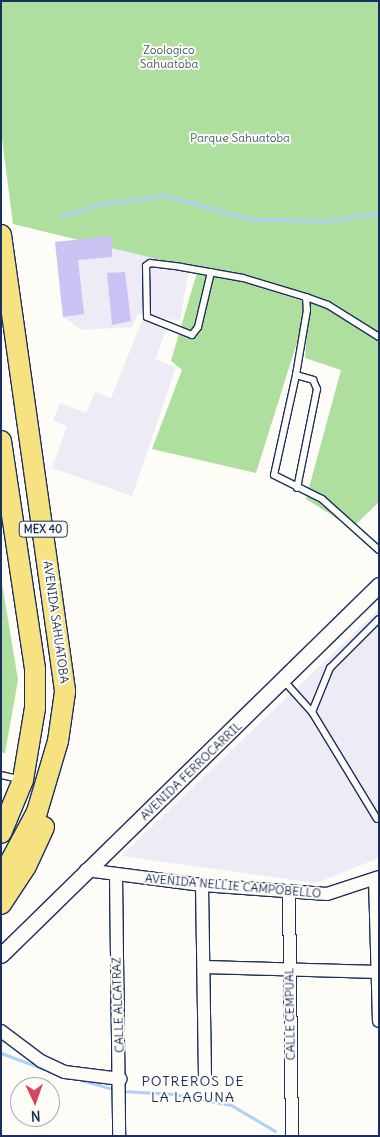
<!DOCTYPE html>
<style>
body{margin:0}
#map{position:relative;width:380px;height:1137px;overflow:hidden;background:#fdfcf7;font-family:Delius,sans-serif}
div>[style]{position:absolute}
.built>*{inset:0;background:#eeebf6}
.green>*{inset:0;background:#afdf9f}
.stream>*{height:3px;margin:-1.5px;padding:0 1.5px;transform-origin:1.5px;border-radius:1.5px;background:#aed1f6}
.building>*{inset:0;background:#ccc2f4}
.roads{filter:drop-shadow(1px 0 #1b2f5e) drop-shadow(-1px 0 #1b2f5e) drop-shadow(0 1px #1b2f5e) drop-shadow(0 -1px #1b2f5e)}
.service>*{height:6px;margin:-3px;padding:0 3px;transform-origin:3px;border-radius:3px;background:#fdfcf7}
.minor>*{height:12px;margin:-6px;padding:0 6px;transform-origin:6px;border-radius:6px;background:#fdfcf7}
.tertiary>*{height:15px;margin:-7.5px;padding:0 7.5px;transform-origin:7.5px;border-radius:7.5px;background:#fdfcf7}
.primary>*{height:20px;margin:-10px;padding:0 10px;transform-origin:10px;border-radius:10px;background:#f7e281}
span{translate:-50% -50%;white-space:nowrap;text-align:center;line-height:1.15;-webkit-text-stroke:4px #fdfcf7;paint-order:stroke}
.shield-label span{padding:1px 4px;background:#fdfcf7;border:1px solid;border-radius:4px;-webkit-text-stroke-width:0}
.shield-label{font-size:11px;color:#1b2f5e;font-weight:700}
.park-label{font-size:12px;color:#405b6e}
.street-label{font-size:12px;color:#1b2f5e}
.neighbourhood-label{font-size:14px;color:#1b2f5e;letter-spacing:1px}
.frame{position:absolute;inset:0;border:2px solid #1b2f5e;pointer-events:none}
.north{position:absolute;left:10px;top:1077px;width:50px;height:50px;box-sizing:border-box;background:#fdfcf7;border:1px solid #a3aaba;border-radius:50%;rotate:177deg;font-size:14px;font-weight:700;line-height:20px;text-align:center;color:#1b2f5e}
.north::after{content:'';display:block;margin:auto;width:18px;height:22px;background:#d1495b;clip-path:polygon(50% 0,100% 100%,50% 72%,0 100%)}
</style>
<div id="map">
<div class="built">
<div style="clip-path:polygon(112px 237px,191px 257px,180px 321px,138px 314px,132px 327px,82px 330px,63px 317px,55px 242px)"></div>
<div style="clip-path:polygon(143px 318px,167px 328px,155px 359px,176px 367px,132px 496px,52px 468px,67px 426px,53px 420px,60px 403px,86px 413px,95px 392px,111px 398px)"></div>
<div style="clip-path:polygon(379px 609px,379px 858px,316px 883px,121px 856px)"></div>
</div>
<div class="green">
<div style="clip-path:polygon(evenodd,1px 1px,379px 1px,379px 502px,352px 528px,306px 499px,341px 370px,305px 358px,309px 304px,256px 473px,152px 449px,182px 370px,171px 361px,198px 269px,13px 224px,1px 131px,1px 1px,215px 273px,310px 296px,309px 303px,215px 273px)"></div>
<div style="clip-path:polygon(1px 577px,18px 680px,5px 753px,1px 753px)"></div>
</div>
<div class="stream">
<div style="left:61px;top:216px;width:41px;rotate:-17.1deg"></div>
<div style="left:100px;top:204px;width:65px;rotate:-8deg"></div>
<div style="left:164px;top:195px;width:88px;rotate:15.8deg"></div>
<div style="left:249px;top:219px;width:76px;rotate:1.5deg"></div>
<div style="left:325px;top:221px;width:55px;rotate:-8.4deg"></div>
<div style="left:1px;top:1053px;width:46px;rotate:20.4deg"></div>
<div style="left:81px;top:1080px;width:36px;rotate:16deg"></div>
<div style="left:122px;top:1091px;width:51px;rotate:3.4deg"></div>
<div style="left:173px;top:1094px;width:59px;rotate:10.7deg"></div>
<div style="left:231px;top:1105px;width:51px;rotate:30.6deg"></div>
</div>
<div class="building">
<div style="clip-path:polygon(112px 236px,112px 257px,78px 260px,84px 314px,63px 317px,55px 242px)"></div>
<div style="clip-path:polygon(125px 272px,131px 321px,112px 325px,107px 273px)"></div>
</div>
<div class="roads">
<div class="service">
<div style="left:211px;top:272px;width:57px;rotate:103.3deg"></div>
<div style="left:198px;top:327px;width:10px;rotate:127deg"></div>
<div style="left:192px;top:335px;width:48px;rotate:-158.2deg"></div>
<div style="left:147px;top:317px;width:51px;rotate:-91.1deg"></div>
<div style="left:146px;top:266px;width:5px;rotate:-37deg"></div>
<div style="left:150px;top:263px;width:31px;rotate:7deg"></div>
<div style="left:181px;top:267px;width:63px;rotate:10.1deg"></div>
<div style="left:243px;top:278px;width:66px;rotate:16.8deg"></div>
<div style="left:306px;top:297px;width:13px;rotate:86deg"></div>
<div style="left:307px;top:310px;width:66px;rotate:99.6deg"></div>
<div style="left:296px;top:375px;width:102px;rotate:102.4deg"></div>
<div style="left:274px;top:475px;width:54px;rotate:26.6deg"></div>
<div style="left:322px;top:499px;width:76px;rotate:41.8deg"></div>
<div style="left:306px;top:297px;width:23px;rotate:20deg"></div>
<div style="left:328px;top:305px;width:60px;rotate:32.1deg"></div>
<div style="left:296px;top:375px;width:18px;rotate:16deg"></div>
<div style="left:313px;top:380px;width:10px;rotate:66deg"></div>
<div style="left:317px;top:389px;width:101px;rotate:101.4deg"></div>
<div style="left:284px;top:681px;width:42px;rotate:47.9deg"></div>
<div style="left:312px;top:712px;width:125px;rotate:58.7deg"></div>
<div style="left:312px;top:712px;width:48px;rotate:-67.8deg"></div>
<div style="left:330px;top:668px;width:69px;rotate:-45deg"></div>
<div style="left:1px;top:775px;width:18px;rotate:13deg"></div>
</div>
<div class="minor">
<div style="left:86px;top:870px;width:117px;rotate:7.4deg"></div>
<div style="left:202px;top:885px;width:125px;rotate:4.1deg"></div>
<div style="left:327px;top:894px;width:55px;rotate:-18.1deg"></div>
<div style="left:116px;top:875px;width:261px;rotate:89.3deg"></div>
<div style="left:375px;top:879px;width:142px;rotate:88.4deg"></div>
<div style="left:202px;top:885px;width:192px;rotate:89.1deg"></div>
<div style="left:289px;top:893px;width:243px;rotate:89.3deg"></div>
<div style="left:204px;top:967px;width:175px;rotate:1.6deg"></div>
<div style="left:1px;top:1031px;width:50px;rotate:36.9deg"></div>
<div style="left:41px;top:1061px;width:26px;rotate:25deg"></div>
<div style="left:65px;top:1072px;width:56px;rotate:7.1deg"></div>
</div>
<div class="tertiary">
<div style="left:1px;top:955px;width:529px;rotate:-44.39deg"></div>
</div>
<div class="primary">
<div style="left:1px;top:235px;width:461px;rotate:82deg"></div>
<div style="left:65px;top:692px;width:49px;rotate:98.1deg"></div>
<div style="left:58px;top:741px;width:74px;rotate:106.5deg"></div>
<div style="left:37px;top:812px;width:76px;rotate:118.2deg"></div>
<div style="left:1px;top:441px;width:231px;rotate:81.5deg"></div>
<div style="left:35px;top:669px;width:39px;rotate:90deg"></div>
<div style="left:35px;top:708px;width:73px;rotate:99.5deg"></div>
<div style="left:23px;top:780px;width:57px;rotate:112.5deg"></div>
<div style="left:1px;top:904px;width:45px;rotate:-56.7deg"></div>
<div style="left:26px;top:866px;width:43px;rotate:-65.2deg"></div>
</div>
</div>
<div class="shield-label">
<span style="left:43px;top:529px">MEX 40</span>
</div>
<div class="park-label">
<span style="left:169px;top:57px">Zoologico<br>Sahuatoba</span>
<span style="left:240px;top:138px">Parque Sahuatoba</span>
</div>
<div class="street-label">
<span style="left:56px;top:622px;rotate:82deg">AVENIDA SAHUATOBA</span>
<span style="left:191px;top:771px;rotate:-44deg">AVENIDA FERROCARRIL</span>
<span style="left:233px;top:886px;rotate:5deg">AVENIDA NELLIE CAMPOBELLO</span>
<span style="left:118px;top:1005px;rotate:-92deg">CALLE ALCATRAZ</span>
<span style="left:290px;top:1014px;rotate:-91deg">CALLE CEMPUAL</span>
</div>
<div class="neighbourhood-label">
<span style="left:193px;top:1089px">POTREROS DE<br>LA LAGUNA</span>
</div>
<div class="frame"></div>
<div class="north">N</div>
</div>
